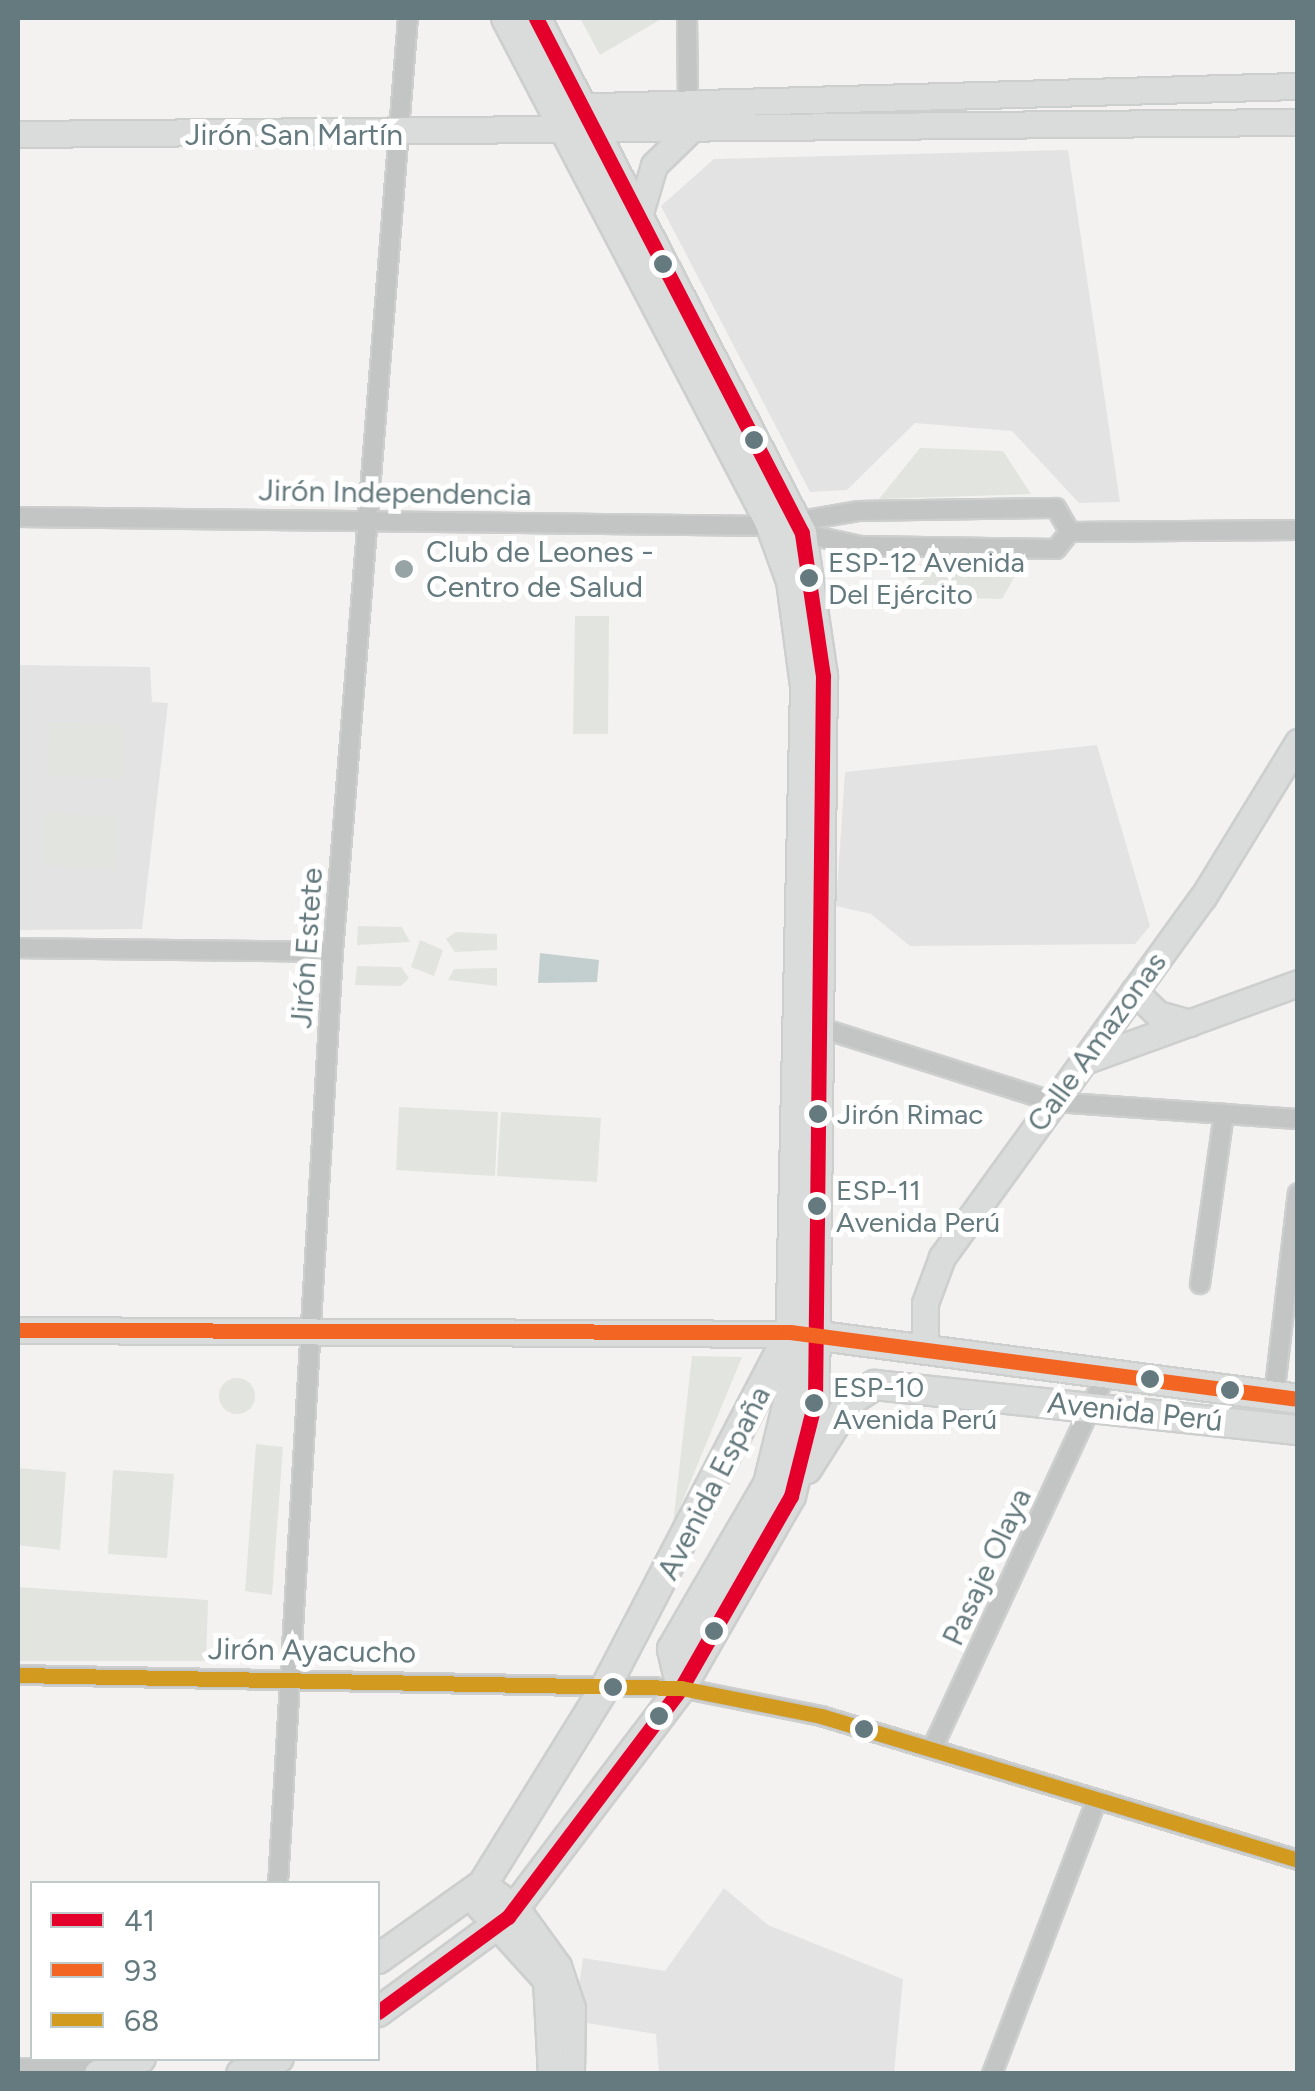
<!DOCTYPE html>
<meta charset="utf-8">
<style>
body{margin:0}
#map{position:relative;width:1315px;height:2091px;overflow:hidden;background:#f3f2f1;font-family:Figtree,sans-serif}
div>[style]{position:absolute}
.built>*{inset:0;background:#e3e3e4}
.green>*{inset:0;background:#e2e4df}
.round{border-radius:50%}
.water>*{inset:0;background:#c3cfcf}
.roads{filter:drop-shadow(2px 0 #cdcece) drop-shadow(-2px 0 #cdcece) drop-shadow(0 2px #cdcece) drop-shadow(0 -2px #cdcece)}
.street>*{height:18px;margin:-9px;padding:0 9px;transform-origin:9px;border-radius:9px;background:#c3c5c5}
.secondary>*{height:25px;margin:-12.5px;padding:0 12.5px;transform-origin:12.5px;border-radius:12.5px;background:#dadbdb}
.primary>*{height:28px;margin:-14px;padding:0 14px;transform-origin:14px;border-radius:14px;background:#dadbdb}
.bus-1>*{height:15px;margin:-7.5px;padding:0 7.5px;transform-origin:7.5px;border-radius:7.5px;background:#e4002b}
.bus-2>*{height:15px;margin:-7.5px;padding:0 7.5px;transform-origin:7.5px;border-radius:7.5px;background:#f26522}
.bus-3>*{height:15px;margin:-7.5px;padding:0 7.5px;transform-origin:7.5px;border-radius:7.5px;background:#d29b20}
.dots>*{width:28px;height:28px;translate:-50% -50%;box-sizing:border-box;border:5px solid #fff;border-radius:50%}
span{translate:-50% -50%;white-space:nowrap;text-align:center;line-height:1.15;-webkit-text-stroke:10px #fff;paint-order:stroke}
.bus-label{font-size:28px;color:#657a7e}
.left{translate:0 -50%;text-align:left}
.street-label{font-size:30px;color:#657a7e}
.poi-label{font-size:30px;color:#657a7e}
.frame{position:absolute;inset:0;border:20px solid #657a7e;pointer-events:none}
.legend{position:absolute;left:30px;top:1881px;width:350px;height:180px;box-sizing:border-box;background:#fff;border:2px solid #c1cacb;margin:0;padding:12px 18px;list-style:none;font-size:30px;color:#657a7e}
.legend li{display:flex;align-items:center;gap:20px;height:50px}
.legend b{width:50px;border:2px solid #c1cacb}
</style>
<div id="map">
<div class="built">
<div style="clip-path:polygon(1068px 150px,1120px 502px,1079px 503px,1012px 431px,915px 423px,847px 490px,810px 492px,661px 206px,714px 159px)"></div>
<div style="clip-path:polygon(18px 665px,150px 667px,152px 702px,168px 703px,142px 929px,18px 930px)"></div>
<div style="clip-path:polygon(1097px 745px,1150px 926px,1135px 944px,910px 946px,871px 914px,836px 906px,845px 772px)"></div>
<div style="clip-path:polygon(724px 1888px,768px 1925px,903px 1979px,894px 2073px,659px 2073px,656px 2034px,574px 2021px,583px 1958px,665px 1971px)"></div>
</div>
<div class="green">
<div style="clip-path:polygon(580px 18px,663px 18px,600px 55px)"></div>
<div style="clip-path:polygon(920px 448px,1003px 451px,1031px 494px,879px 499px)"></div>
<div style="clip-path:polygon(1023px 562px,1002px 599px,927px 597px,894px 565px)"></div>
<div style="clip-path:polygon(575px 616px,609px 616px,608px 734px,573px 734px)"></div>
<div style="clip-path:polygon(50px 722px,123px 726px,120px 779px,47px 774px)"></div>
<div style="clip-path:polygon(45px 813px,118px 817px,115px 869px,42px 865px)"></div>
<div style="clip-path:polygon(358px 926px,402px 927px,410px 942px,357px 945px)"></div>
<div style="clip-path:polygon(456px 932px,497px 934px,497px 950px,455px 952px,446px 939px)"></div>
<div style="clip-path:polygon(420px 940px,443px 950px,434px 976px,411px 967px)"></div>
<div style="clip-path:polygon(357px 966px,401px 967px,409px 978px,401px 986px,355px 985px)"></div>
<div style="clip-path:polygon(497px 968px,497px 986px,448px 980px,454px 969px)"></div>
<div style="clip-path:polygon(399px 1107px,498px 1112px,495px 1176px,396px 1170px)"></div>
<div style="clip-path:polygon(501px 1112px,601px 1118px,597px 1182px,497px 1176px)"></div>
<div style="clip-path:polygon(692px 1356px,742px 1357px,673px 1524px)"></div>
<div class="round" style="left:219px;top:1378px;width:36px;height:36px"></div>
<div style="clip-path:polygon(256px 1444px,283px 1447px,272px 1595px,245px 1591px)"></div>
<div style="clip-path:polygon(18px 1468px,66px 1472px,60px 1550px,18px 1545px)"></div>
<div style="clip-path:polygon(113px 1470px,174px 1474px,167px 1558px,108px 1554px)"></div>
<div style="clip-path:polygon(18px 1587px,208px 1600px,206px 1661px,18px 1661px)"></div>
</div>
<div class="water">
<div style="clip-path:polygon(540px 953px,599px 960px,597px 982px,538px 983px)"></div>
</div>
<div class="roads">
<div class="street">
<div style="left:687px;top:18px;width:83px;rotate:89.3deg"></div>
<div style="left:18px;top:517px;width:753px;rotate:0.68deg"></div>
<div style="left:771px;top:526px;width:88px;rotate:-9.8deg"></div>
<div style="left:858px;top:511px;width:198px;rotate:-0.9deg"></div>
<div style="left:1056px;top:508px;width:28px;rotate:60deg"></div>
<div style="left:796px;top:532px;width:66px;rotate:12.2deg"></div>
<div style="left:861px;top:546px;width:195px;rotate:0.9deg"></div>
<div style="left:1056px;top:549px;width:22px;rotate:-51deg"></div>
<div style="left:1070px;top:532px;width:228px;rotate:-0.5deg"></div>
<div style="left:18px;top:948px;width:315px;rotate:0.7deg"></div>
<div style="left:818px;top:1027px;width:248px;rotate:17.6deg"></div>
<div style="left:1054px;top:1102px;width:245px;rotate:4deg"></div>
<div style="left:1200px;top:1284px;width:172px;rotate:-82deg"></div>
<div style="left:1274px;top:1396px;width:204px;rotate:-83.3deg"></div>
<div style="left:18px;top:1675px;width:663px;rotate:1.12deg"></div>
<div style="left:681px;top:1688px;width:143px;rotate:11.3deg"></div>
<div style="left:821px;top:1716px;width:498px;rotate:16.8deg"></div>
<div style="left:932px;top:1749px;width:412px;rotate:-65.1deg"></div>
<div style="left:278px;top:1884px;width:934px;rotate:-86.62deg"></div>
<div style="left:333px;top:952px;width:937px;rotate:-85.41deg"></div>
<div style="left:18px;top:2068px;width:91px"></div>
<div style="left:992px;top:2074px;width:289px;rotate:-69.1deg"></div>
</div>
<div class="secondary">
<div style="left:563px;top:107px;width:735px;rotate:-1.64deg"></div>
<div style="left:18px;top:134px;width:1280px;rotate:-0.54deg"></div>
<div style="left:639px;top:216px;width:53px;rotate:-73.6deg"></div>
<div style="left:654px;top:165px;width:52px;rotate:-44.2deg"></div>
<div style="left:1134px;top:991px;width:33px;rotate:44deg"></div>
<div style="left:1158px;top:1014px;width:33px;rotate:16deg"></div>
<div style="left:1084px;top:1061px;width:228px;rotate:-20deg"></div>
<div style="left:18px;top:1330px;width:789px;rotate:0.29deg"></div>
<div style="left:925px;top:1351px;width:48px;rotate:-90deg"></div>
<div style="left:925px;top:1303px;width:49px;rotate:-69.7deg"></div>
<div style="left:942px;top:1257px;width:445px;rotate:-54.1deg"></div>
<div style="left:1203px;top:897px;width:182px;rotate:-58.5deg"></div>
<div style="left:483px;top:1884px;width:41px;rotate:36deg"></div>
<div style="left:516px;top:1908px;width:72px;rotate:54.1deg"></div>
<div style="left:558px;top:1966px;width:44px;rotate:71.6deg"></div>
<div style="left:572px;top:2008px;width:66px;rotate:90.9deg"></div>
<div style="left:471px;top:1897px;width:112px;rotate:47.9deg"></div>
<div style="left:546px;top:1980px;width:94px;rotate:87deg"></div>
</div>
<div class="primary">
<div style="left:506px;top:18px;width:568px;rotate:62.4deg"></div>
<div style="left:769px;top:521px;width:64px;rotate:69.9deg"></div>
<div style="left:791px;top:581px;width:106px;rotate:82.4deg"></div>
<div style="left:805px;top:686px;width:712px;rotate:91.29deg"></div>
<div style="left:789px;top:1398px;width:89px;rotate:103.7deg"></div>
<div style="left:768px;top:1484px;width:191px;rotate:120.2deg"></div>
<div style="left:672px;top:1649px;width:40px;rotate:77deg"></div>
<div style="left:813px;top:1335px;width:489px;rotate:7.5deg"></div>
<div style="left:807px;top:1469px;width:80px;rotate:-57.7deg"></div>
<div style="left:850px;top:1401px;width:30px;rotate:-33deg"></div>
<div style="left:875px;top:1385px;width:425px;rotate:6.1deg"></div>
<div style="left:378px;top:1959px;width:129px;rotate:-35.5deg"></div>
<div style="left:483px;top:1884px;width:235px;rotate:-58.2deg"></div>
<div style="left:607px;top:1684px;width:390px;rotate:-62.5deg"></div>
<div style="left:378px;top:2012px;width:161px;rotate:-36.2deg"></div>
<div style="left:508px;top:1917px;width:287px;rotate:-52.9deg"></div>
<div style="left:681px;top:1688px;width:221px;rotate:-60.2deg"></div>
<div style="left:791px;top:1496px;width:98px;rotate:-75.8deg"></div>
<div style="left:815px;top:1401px;width:725px;rotate:-89.37deg"></div>
<div style="left:823px;top:676px;width:145px;rotate:-98.4deg"></div>
<div style="left:802px;top:533px;width:580px;rotate:-117.32deg"></div>
<div style="left:99px;top:2074px;width:45px;rotate:-20.9deg"></div>
<div style="left:241px;top:2074px;width:41px;rotate:-22.8deg"></div>
</div>
</div>
<div class="bus-1">
<div style="left:378px;top:2012px;width:161px;rotate:-36.2deg"></div>
<div style="left:508px;top:1917px;width:287px;rotate:-52.9deg"></div>
<div style="left:681px;top:1688px;width:221px;rotate:-60.2deg"></div>
<div style="left:791px;top:1496px;width:98px;rotate:-75.8deg"></div>
<div style="left:815px;top:1401px;width:725px;rotate:-89.37deg"></div>
<div style="left:823px;top:676px;width:145px;rotate:-98.4deg"></div>
<div style="left:802px;top:533px;width:580px;rotate:-117.32deg"></div>
</div>
<div class="bus-2">
<div style="left:18px;top:1330px;width:772px;rotate:0.15deg"></div>
<div style="left:790px;top:1332px;width:512px;rotate:7.51deg"></div>
</div>
<div class="bus-3">
<div style="left:18px;top:1675px;width:663px;rotate:1.12deg"></div>
<div style="left:681px;top:1688px;width:143px;rotate:11.3deg"></div>
<div style="left:821px;top:1716px;width:498px;rotate:16.8deg"></div>
</div>
<div class="dots">
<div style="left:663px;top:264px;background:#657a7e"></div>
<div style="left:754px;top:440px;background:#657a7e"></div>
<div style="left:404px;top:569px;background:#97a4a6"></div>
<div style="left:809px;top:578px;background:#657a7e"></div>
<div style="left:818px;top:1114px;background:#657a7e"></div>
<div style="left:817px;top:1206px;background:#657a7e"></div>
<div style="left:1150px;top:1379px;background:#657a7e"></div>
<div style="left:1230px;top:1390px;background:#657a7e"></div>
<div style="left:814px;top:1403px;background:#657a7e"></div>
<div style="left:714px;top:1631px;background:#657a7e"></div>
<div style="left:613px;top:1687px;background:#657a7e"></div>
<div style="left:659px;top:1716px;background:#657a7e"></div>
<div style="left:864px;top:1729px;background:#657a7e"></div>
</div>
<div class="bus-label">
<span class="left" style="left:828px;top:578px">ESP-12 Avenida<br>Del Ejército</span>
<span class="left" style="left:837px;top:1114px">Jirón Rimac</span>
<span class="left" style="left:836px;top:1206px">ESP-11<br>Avenida Perú</span>
<span class="left" style="left:833px;top:1403px">ESP-10<br>Avenida Perú</span>
</div>
<div class="street-label">
<span style="left:294px;top:135px">Jirón San Martín</span>
<span style="left:395px;top:493px;rotate:1deg">Jirón Independencia</span>
<span style="left:307px;top:948px;rotate:-86deg">Jirón Estete</span>
<span style="left:1097px;top:1042px;rotate:-54deg">Calle Amazonas</span>
<span style="left:1135px;top:1412px;rotate:6deg">Avenida Perú</span>
<span style="left:714px;top:1483px;rotate:-63deg">Avenida España</span>
<span style="left:987px;top:1567px;rotate:-65deg">Pasaje Olaya</span>
<span style="left:312px;top:1651px;rotate:1deg">Jirón Ayacucho</span>
</div>
<div class="poi-label">
<span class="left" style="left:426px;top:569px">Club de Leones -<br>Centro de Salud</span>
</div>
<div class="frame"></div>
<ul class="legend">
<li><b style="height:12px;background:#e4002b"></b>41</li>
<li><b style="height:12px;background:#f26522"></b>93</li>
<li><b style="height:12px;background:#d29b20"></b>68</li>
</ul>
</div>
